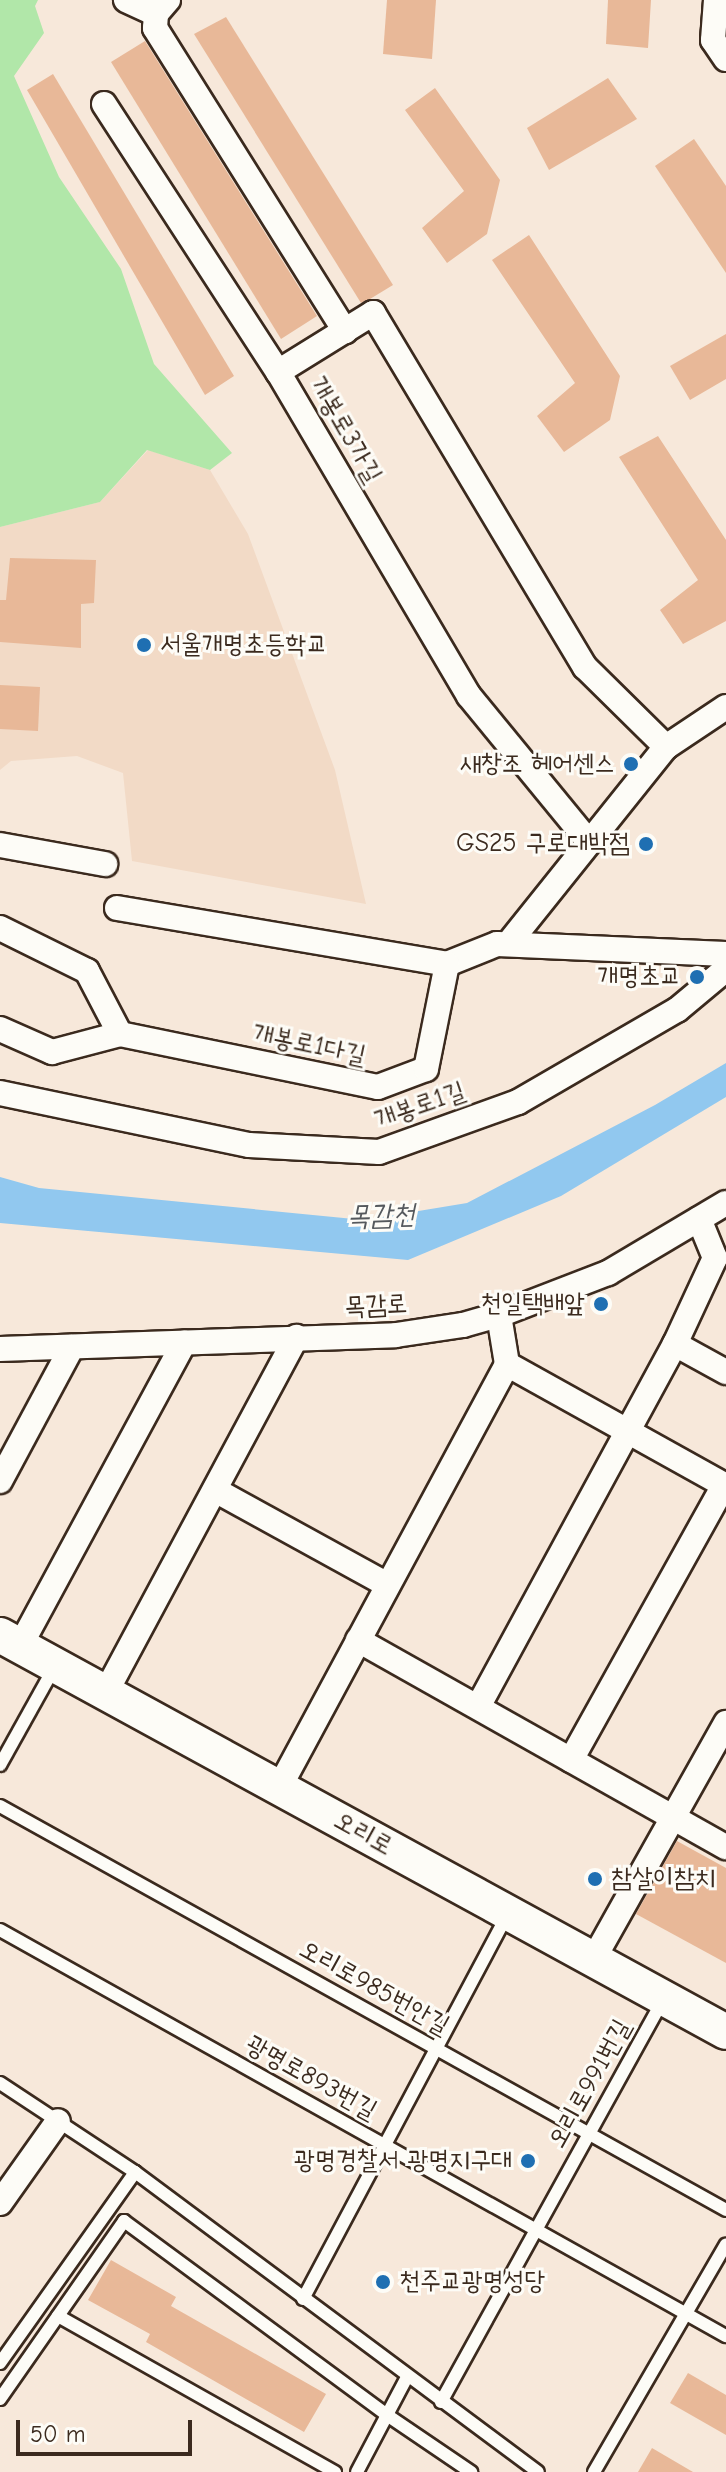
<!DOCTYPE html>
<meta charset="utf-8">
<style>
body{margin:0}
#map{position:relative;width:726px;height:2472px;overflow:hidden;background:#f7e8da;font-family:"Comic Neue","Poor Story",sans-serif}
div>[style]{position:absolute}
.built>*{inset:0;background:#f2dac6}
.green>*{inset:0;background:#b1e7a9}
.water>*{inset:0;background:#91c8ef}
.building>*{inset:0;background:#e8b898}
.roads{filter:drop-shadow(2px 0 #3b2a1e) drop-shadow(-2px 0 #3b2a1e) drop-shadow(0 2px #3b2a1e) drop-shadow(0 -2px #3b2a1e)}
.lane>*{height:12px;margin:-6px;padding:0 6px;transform-origin:6px;border-radius:6px;background:#fdfcf7}
.street>*{height:24px;margin:-12px;padding:0 12px;transform-origin:12px;border-radius:12px;background:#fdfcf7}
.secondary>*{height:34px;margin:-17px;padding:0 17px;transform-origin:17px;border-radius:17px;background:#fdfcf7}
.dots>*{width:22px;height:22px;translate:-50% -50%;box-sizing:border-box;border:4px solid #fdfcf7;border-radius:50%}
span{translate:-50% -50%;white-space:nowrap;text-align:center;line-height:1.15;-webkit-text-stroke:6px #fdfcf7;paint-order:stroke}
.street-label{font-size:26px;color:#3b2a1e}
.poi-label{font-size:26px;color:#3b2a1e}
.left{translate:0 -50%;text-align:left}
.right{translate:-100% -50%;text-align:right}
.water-label{font-size:28px;color:#55595d;font-style:italic}
.scale{position:absolute;left:16px;top:2420px;width:176px;height:36px;box-sizing:border-box;border:4px solid #3b2a1e;border-top:0;padding-left:10px;font-size:24px;line-height:28px;white-space:nowrap;color:#3b2a1e;-webkit-text-stroke:6px #fdfcf7;paint-order:stroke}
</style>
<div id="map">
<div class="built">
<div style="clip-path:polygon(148px 450px,210px 470px,248px 534px,335px 770px,366px 904px,132px 861px,123px 773px,77px 756px,11px 761px,0 770px,0 527px,100px 502px)"></div>
</div>
<div class="green">
<div style="clip-path:polygon(0 0,38px 0,35px 6px,44px 33px,14px 76px,59px 177px,121px 269px,154px 364px,232px 453px,210px 470px,147px 450px,100px 502px,0 527px)"></div>
</div>
<div class="water">
<div style="clip-path:polygon(726px 1063px,726px 1097px,561px 1196px,408px 1260px,0 1223px,0 1177px,39px 1188px,364px 1220px,467px 1203px,655px 1105px)"></div>
</div>
<div class="building">
<div style="clip-path:polygon(387px 0,436px 0,432px 59px,383px 54px)"></div>
<div style="clip-path:polygon(608px 0,651px 0,648px 48px,606px 44px)"></div>
<div style="clip-path:polygon(226px 17px,393px 285px,370px 299px,361px 303px,194px 34px)"></div>
<div style="clip-path:polygon(145px 41px,317px 316px,281px 339px,111px 62px)"></div>
<div style="clip-path:polygon(53px 74px,234px 376px,205px 395px,27px 90px)"></div>
<div style="clip-path:polygon(608px 78px,637px 119px,549px 170px,527px 128px)"></div>
<div style="clip-path:polygon(435px 88px,500px 180px,487px 234px,447px 263px,422px 228px,464px 191px,405px 110px)"></div>
<div style="clip-path:polygon(694px 139px,726px 186px,726px 273px,655px 166px)"></div>
<div style="clip-path:polygon(529px 235px,620px 376px,610px 420px,564px 452px,537px 416px,575px 383px,492px 260px)"></div>
<div style="clip-path:polygon(726px 334px,726px 379px,690px 400px,670px 366px)"></div>
<div style="clip-path:polygon(658px 436px,726px 540px,726px 621px,683px 644px,660px 610px,698px 580px,619px 457px)"></div>
<div style="clip-path:polygon(10px 558px,96px 560px,94px 603px,81px 604px,81px 648px,0 642px,0 600px,6px 600px)"></div>
<div style="clip-path:polygon(0 685px,40px 687px,38px 731px,0 729px)"></div>
<div style="clip-path:polygon(677px 1841px,726px 1868px,726px 1963px,636px 1914px)"></div>
<div style="clip-path:polygon(111px 2260px,176px 2297px,171px 2306px,326px 2394px,304px 2432px,146px 2342px,150px 2334px,88px 2300px)"></div>
<div style="clip-path:polygon(688px 2373px,726px 2395px,726px 2435px,670px 2403px)"></div>
<div style="clip-path:polygon(652px 2448px,693px 2472px,638px 2472px)"></div>
</div>
<div class="roads">
<div class="lane">
<div style="left:0;top:1765px;width:111px;rotate:-60.9deg"></div>
<div style="left:0;top:1806px;width:831px;rotate:29.09deg"></div>
<div style="left:0;top:1930px;width:832px;rotate:29.22deg"></div>
<div style="left:0;top:2083px;width:162px;rotate:33.4deg"></div>
<div style="left:135px;top:2172px;width:502px;rotate:36.66deg"></div>
<div style="left:303px;top:2299px;width:434px;rotate:-62deg"></div>
<div style="left:58px;top:2316px;width:318px;rotate:29.4deg"></div>
<div style="left:0;top:2363px;width:234px;rotate:-54.7deg"></div>
<div style="left:0;top:2399px;width:217px;rotate:-55.1deg"></div>
<div style="left:124px;top:2221px;width:327px;rotate:36.4deg"></div>
<div style="left:387px;top:2415px;width:43px;rotate:-62.2deg"></div>
<div style="left:441px;top:2402px;width:458px;rotate:-61.1deg"></div>
<div style="left:357px;top:2472px;width:64px;rotate:-62.2deg"></div>
<div style="left:387px;top:2415px;width:102px;rotate:34.2deg"></div>
<div style="left:594px;top:2472px;width:263px;rotate:-59.9deg"></div>
</div>
<div class="street">
<div style="left:126px;top:0;width:33px;rotate:25deg"></div>
<div style="left:168px;top:0;width:18px;rotate:131deg"></div>
<div style="left:156px;top:14px;width:14px;rotate:94deg"></div>
<div style="left:155px;top:28px;width:358px;rotate:57.9deg"></div>
<div style="left:716px;top:0;width:40px;rotate:94.3deg"></div>
<div style="left:713px;top:40px;width:23px;rotate:56deg"></div>
<div style="left:104px;top:104px;width:320px;rotate:57deg"></div>
<div style="left:589px;top:842px;width:189px;rotate:-129.4deg"></div>
<div style="left:469px;top:696px;width:376px;rotate:-120.5deg"></div>
<div style="left:278px;top:372px;width:112px;rotate:-31.8deg"></div>
<div style="left:373px;top:313px;width:413px;rotate:59.1deg"></div>
<div style="left:585px;top:667px;width:114px;rotate:44.6deg"></div>
<div style="left:666px;top:747px;width:72px;rotate:-33.7deg"></div>
<div style="left:0;top:845px;width:107px;rotate:10.3deg"></div>
<div style="left:117px;top:908px;width:335px;rotate:9.6deg"></div>
<div style="left:447px;top:964px;width:54px;rotate:-21.8deg"></div>
<div style="left:497px;top:944px;width:229px;rotate:2.5deg"></div>
<div style="left:0;top:928px;width:97px;rotate:26.3deg"></div>
<div style="left:87px;top:971px;width:71px;rotate:62.4deg"></div>
<div style="left:508px;top:944px;width:253px;rotate:-51.3deg"></div>
<div style="left:0;top:1029px;width:57px;rotate:23.9deg"></div>
<div style="left:52px;top:1052px;width:70px;rotate:-14.8deg"></div>
<div style="left:120px;top:1034px;width:263px;rotate:11.6deg"></div>
<div style="left:378px;top:1087px;width:51px;rotate:-20.6deg"></div>
<div style="left:426px;top:1069px;width:107px;rotate:-78.7deg"></div>
<div style="left:0;top:1093px;width:254px;rotate:11.8deg"></div>
<div style="left:249px;top:1145px;width:130px;rotate:3.1deg"></div>
<div style="left:379px;top:1152px;width:148px;rotate:-19.8deg"></div>
<div style="left:518px;top:1102px;width:184px;rotate:-30.1deg"></div>
<div style="left:677px;top:1010px;width:64px;rotate:-39.9deg"></div>
<div style="left:675px;top:1344px;width:58px;rotate:28.8deg"></div>
<div style="left:0;top:1349px;width:396px;rotate:-2deg"></div>
<div style="left:396px;top:1335px;width:68px;rotate:-8.5deg"></div>
<div style="left:463px;top:1325px;width:37px;rotate:-16deg"></div>
<div style="left:499px;top:1315px;width:117px;rotate:-21.1deg"></div>
<div style="left:608px;top:1273px;width:137px;rotate:-30.7deg"></div>
<div style="left:507px;top:1364px;width:251px;rotate:29.1deg"></div>
<div style="left:0;top:1481px;width:152px;rotate:-61.8deg"></div>
<div style="left:215px;top:1490px;width:197px;rotate:28.8deg"></div>
<div style="left:358px;top:1640px;width:422px;rotate:29.4deg"></div>
<div style="left:20px;top:1646px;width:345px;rotate:-61.6deg"></div>
<div style="left:106px;top:1692px;width:403px;rotate:-61.8deg"></div>
<div style="left:479px;top:1705px;width:411px;rotate:-61.5deg"></div>
<div style="left:675px;top:1344px;width:95px;rotate:-65.1deg"></div>
<div style="left:715px;top:1258px;width:42px;rotate:-112.3deg"></div>
<div style="left:571px;top:1760px;width:315px;rotate:-60.9deg"></div>
<div style="left:279px;top:1788px;width:481px;rotate:-61.7deg"></div>
<div style="left:507px;top:1364px;width:50px;rotate:-99.3deg"></div>
<div style="left:593px;top:1960px;width:272px;rotate:-60.7deg"></div>
<div style="left:0;top:2203px;width:100px;rotate:-54.7deg"></div>
</div>
<div class="secondary">
<div style="left:0;top:1635px;width:827px;rotate:28.67deg"></div>
</div>
</div>
<div class="dots">
<div style="left:144px;top:645px;background:#1f6fb2"></div>
<div style="left:631px;top:764px;background:#1f6fb2"></div>
<div style="left:646px;top:844px;background:#1f6fb2"></div>
<div style="left:697px;top:977px;background:#1f6fb2"></div>
<div style="left:601px;top:1304px;background:#1f6fb2"></div>
<div style="left:595px;top:1879px;background:#1f6fb2"></div>
<div style="left:528px;top:2161px;background:#1f6fb2"></div>
<div style="left:383px;top:2282px;background:#1f6fb2"></div>
</div>
<div class="street-label">
<span style="left:345px;top:430px;rotate:60deg">개봉로3가길</span>
<span style="left:309px;top:1045px;rotate:12deg">개봉로1다길</span>
<span style="left:420px;top:1106px;rotate:-19deg">개봉로1길</span>
<span style="left:376px;top:1306px;rotate:-3deg">목감로</span>
<span style="left:363px;top:1834px;rotate:29deg">오리로</span>
<span style="left:374px;top:1988px;rotate:29deg">오리로985번안길</span>
<span style="left:311px;top:2078px;rotate:29deg">광명로893번길</span>
<span style="left:590px;top:2084px;rotate:-61deg">오리로991번길</span>
</div>
<div class="poi-label">
<span class="left" style="left:160px;top:645px">서울개명초등학교</span>
<span class="right" style="left:615px;top:764px">새창조 헤어센스</span>
<span class="right" style="left:630px;top:844px">GS25 구로대박점</span>
<span class="right" style="left:681px;top:977px">개명초교</span>
<span class="right" style="left:585px;top:1304px">천일택배앞</span>
<span class="left" style="left:611px;top:1879px">참살이참치</span>
<span class="right" style="left:512px;top:2161px">광명경찰서 광명지구대</span>
<span class="left" style="left:399px;top:2282px">천주교광명성당</span>
</div>
<div class="water-label">
<span style="left:381px;top:1215px;rotate:-2deg">목감천</span>
</div>
<div class="scale">50 m</div>
</div>
